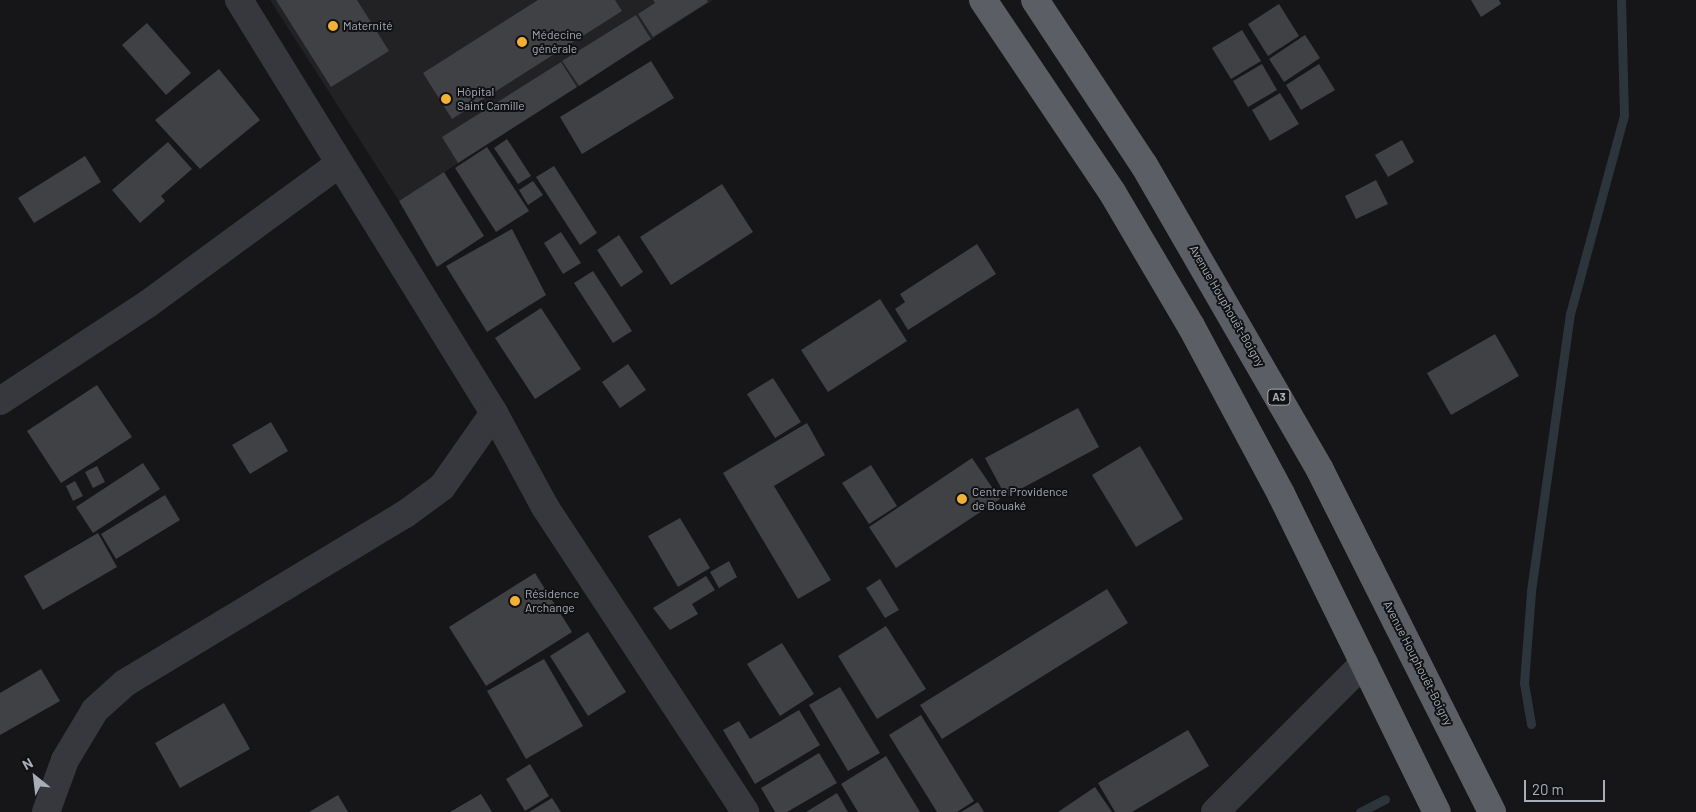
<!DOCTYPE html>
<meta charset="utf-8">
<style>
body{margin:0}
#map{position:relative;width:1696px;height:812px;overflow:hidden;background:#161618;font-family:Barlow,sans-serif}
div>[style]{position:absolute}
.built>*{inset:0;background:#222225}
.stream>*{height:9px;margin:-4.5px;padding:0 4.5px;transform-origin:4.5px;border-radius:4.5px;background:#2c353c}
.building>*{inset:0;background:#404145}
.minor>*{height:28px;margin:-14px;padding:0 14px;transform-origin:14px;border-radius:14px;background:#37383d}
.trunk>*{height:28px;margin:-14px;padding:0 14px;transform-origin:14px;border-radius:14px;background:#5b5e65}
.dots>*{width:14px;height:14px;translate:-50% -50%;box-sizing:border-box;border:2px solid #111113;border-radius:50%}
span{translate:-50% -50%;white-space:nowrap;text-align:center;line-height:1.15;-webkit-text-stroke:4px #111113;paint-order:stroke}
.shield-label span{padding:1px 4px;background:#111113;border:1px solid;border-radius:4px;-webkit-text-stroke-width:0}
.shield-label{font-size:11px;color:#a8adb8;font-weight:700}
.poi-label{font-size:12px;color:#a8adb8}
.left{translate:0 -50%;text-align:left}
.street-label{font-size:12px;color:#a8adb8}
.north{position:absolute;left:10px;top:752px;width:50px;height:50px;-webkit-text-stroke:4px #111113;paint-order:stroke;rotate:331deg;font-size:14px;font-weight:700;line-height:20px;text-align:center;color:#a8adb8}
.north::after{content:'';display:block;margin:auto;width:18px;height:22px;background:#a8adb8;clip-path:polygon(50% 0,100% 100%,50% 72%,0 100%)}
.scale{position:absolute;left:1524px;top:780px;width:81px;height:22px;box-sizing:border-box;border:2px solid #a8adb8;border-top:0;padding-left:6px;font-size:15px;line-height:18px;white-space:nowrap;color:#a8adb8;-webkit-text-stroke:4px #111113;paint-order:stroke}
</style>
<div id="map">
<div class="built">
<div style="clip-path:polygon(270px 0,713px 0,399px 201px)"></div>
</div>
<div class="stream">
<div style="left:1531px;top:724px;width:42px;rotate:-99.7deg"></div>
<div style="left:1524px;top:683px;width:92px;rotate:-85.6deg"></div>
<div style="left:1531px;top:591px;width:280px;rotate:-82deg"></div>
<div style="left:1570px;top:314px;width:206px;rotate:-74.8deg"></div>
<div style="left:1624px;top:115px;width:115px;rotate:-91.5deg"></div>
<div style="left:1360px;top:812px;width:28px;rotate:-27deg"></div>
</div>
<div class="building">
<div style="clip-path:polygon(276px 0,357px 0,389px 51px,331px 87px)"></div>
<div style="clip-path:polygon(538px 0,615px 0,622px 11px,452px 119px,423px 73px)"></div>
<div style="clip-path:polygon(653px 0,707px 0,708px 2px,653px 37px,638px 14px,655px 3px)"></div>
<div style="clip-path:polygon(1471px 0,1499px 0,1501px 4px,1481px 17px)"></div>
<div style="clip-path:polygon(1279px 4px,1299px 36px,1268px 56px,1248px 24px)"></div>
<div style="clip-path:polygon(636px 15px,651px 39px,579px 86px,562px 61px)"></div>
<div style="clip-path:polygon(147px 23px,191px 73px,166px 95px,122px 45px)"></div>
<div style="clip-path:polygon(1242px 30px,1261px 61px,1231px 79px,1212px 48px)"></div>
<div style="clip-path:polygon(1305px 35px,1320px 58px,1284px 82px,1269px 59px)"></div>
<div style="clip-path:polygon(651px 61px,674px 98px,582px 154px,560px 117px)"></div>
<div style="clip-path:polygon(561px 62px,577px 87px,458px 163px,442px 137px)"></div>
<div style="clip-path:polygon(1262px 64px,1277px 90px,1248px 107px,1233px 81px)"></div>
<div style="clip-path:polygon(1319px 64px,1335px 90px,1301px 110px,1286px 85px)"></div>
<div style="clip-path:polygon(219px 69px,260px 120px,200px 169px,155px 120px)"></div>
<div style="clip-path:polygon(1280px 93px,1299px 124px,1270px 141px,1252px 110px)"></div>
<div style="clip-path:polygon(507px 139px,531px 176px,518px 184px,494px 148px)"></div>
<div style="clip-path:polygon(1402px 140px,1414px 162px,1388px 177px,1375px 155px)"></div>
<div style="clip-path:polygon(168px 142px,192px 169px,161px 196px,165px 201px,140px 223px,112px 190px)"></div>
<div style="clip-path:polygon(487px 147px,529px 211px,496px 232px,455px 168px)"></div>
<div style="clip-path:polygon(85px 156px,101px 182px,34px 223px,18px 198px)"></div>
<div style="clip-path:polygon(554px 166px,597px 233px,580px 245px,536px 177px)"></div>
<div style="clip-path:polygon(444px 172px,484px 236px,437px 267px,399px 201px)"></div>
<div style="clip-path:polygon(1376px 180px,1388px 204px,1356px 219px,1345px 196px)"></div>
<div style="clip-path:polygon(533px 181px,543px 195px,528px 205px,519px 190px)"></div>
<div style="clip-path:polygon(722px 184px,753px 232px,671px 285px,640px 237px)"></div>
<div style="clip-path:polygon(512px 229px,546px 295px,487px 332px,446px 266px)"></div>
<div style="clip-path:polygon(561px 232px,581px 263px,563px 274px,544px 243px)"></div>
<div style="clip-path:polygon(619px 235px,643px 272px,621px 287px,597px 250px)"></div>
<div style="clip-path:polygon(977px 244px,996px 274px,908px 330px,895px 309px,905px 302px,900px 294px)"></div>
<div style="clip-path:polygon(593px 271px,632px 331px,613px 343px,574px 283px)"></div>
<div style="clip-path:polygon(880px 299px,907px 341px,828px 392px,801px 350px)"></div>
<div style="clip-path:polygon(541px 308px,581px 369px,535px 399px,495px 338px)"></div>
<div style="clip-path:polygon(1495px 334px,1519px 376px,1451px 415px,1427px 373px)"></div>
<div style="clip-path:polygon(628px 364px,646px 390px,620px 408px,602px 382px)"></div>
<div style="clip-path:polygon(773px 378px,801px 422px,775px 438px,747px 394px)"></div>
<div style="clip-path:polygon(97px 385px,132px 437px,61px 483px,27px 431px)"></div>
<div style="clip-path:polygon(1078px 408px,1099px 447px,1006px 497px,985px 458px)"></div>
<div style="clip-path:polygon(271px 422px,288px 451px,250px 474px,232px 445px)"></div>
<div style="clip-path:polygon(807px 423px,825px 455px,774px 486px,831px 580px,798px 599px,723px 473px)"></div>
<div style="clip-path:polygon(1140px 446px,1183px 519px,1136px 547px,1092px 475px)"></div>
<div style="clip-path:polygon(972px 458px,1000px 499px,896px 568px,869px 527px)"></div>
<div style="clip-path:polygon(143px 463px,160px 489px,93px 533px,76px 507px)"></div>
<div style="clip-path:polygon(871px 465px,897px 506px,869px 524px,842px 483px)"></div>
<div style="clip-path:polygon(97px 466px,105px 482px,93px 488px,85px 472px)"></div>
<div style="clip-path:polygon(75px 481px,83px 496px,73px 501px,66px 486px)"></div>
<div style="clip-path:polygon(165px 495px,180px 520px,116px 559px,101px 534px)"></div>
<div style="clip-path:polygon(680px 518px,710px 568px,678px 587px,648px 536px)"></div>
<div style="clip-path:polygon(98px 533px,117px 567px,43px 610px,24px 576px)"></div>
<div style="clip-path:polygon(729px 561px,737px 577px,719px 588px,710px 572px)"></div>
<div style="clip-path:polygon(535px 573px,572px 632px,486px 686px,449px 627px)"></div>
<div style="clip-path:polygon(706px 576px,715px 590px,692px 604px,698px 614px,670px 630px,653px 608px)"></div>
<div style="clip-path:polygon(880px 579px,899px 610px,885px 618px,866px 588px)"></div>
<div style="clip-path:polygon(1107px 589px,1128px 623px,942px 739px,920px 705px)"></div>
<div style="clip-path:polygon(886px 626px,926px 689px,877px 719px,838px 656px)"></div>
<div style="clip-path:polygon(588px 632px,626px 692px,588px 716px,550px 656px)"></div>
<div style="clip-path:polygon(782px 643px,814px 694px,780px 716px,747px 664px)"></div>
<div style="clip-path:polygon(544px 659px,583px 726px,526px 759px,487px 691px)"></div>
<div style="clip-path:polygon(41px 669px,60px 701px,0 735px,0 693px)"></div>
<div style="clip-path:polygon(840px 687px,880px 753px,848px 771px,809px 705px)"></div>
<div style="clip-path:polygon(224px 703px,250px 749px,180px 788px,155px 743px)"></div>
<div style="clip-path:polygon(799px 710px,820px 745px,755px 784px,723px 730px,739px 721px,750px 739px)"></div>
<div style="clip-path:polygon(921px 715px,974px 801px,957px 812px,937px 812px,889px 735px)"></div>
<div style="clip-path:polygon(1188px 730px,1209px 766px,1132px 812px,1115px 812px,1098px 783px)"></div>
<div style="clip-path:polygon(819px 753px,837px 783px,787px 812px,775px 812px,761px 788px)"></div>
<div style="clip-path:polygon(886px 756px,920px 812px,858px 812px,841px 784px)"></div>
<div style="clip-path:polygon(530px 764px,549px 796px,525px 811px,506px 779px)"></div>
<div style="clip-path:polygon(1095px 787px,1112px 812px,1058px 812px)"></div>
<div style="clip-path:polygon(837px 793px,848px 812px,806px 812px)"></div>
<div style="clip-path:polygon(481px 794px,492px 812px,450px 812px)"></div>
<div style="clip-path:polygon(338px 795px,348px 812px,309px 812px)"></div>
<div style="clip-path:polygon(552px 798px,561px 812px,529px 812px)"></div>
<div style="clip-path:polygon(978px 802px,984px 812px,961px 812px)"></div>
</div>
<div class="minor">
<div style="left:239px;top:0;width:485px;rotate:58.3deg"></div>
<div style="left:494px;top:413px;width:107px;rotate:61.5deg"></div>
<div style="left:545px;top:507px;width:365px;rotate:56.7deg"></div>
<div style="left:0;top:401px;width:178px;rotate:-33.3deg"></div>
<div style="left:149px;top:303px;width:235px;rotate:-36.2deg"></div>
<div style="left:46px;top:812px;width:55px;rotate:-69.9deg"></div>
<div style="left:65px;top:760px;width:58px;rotate:-59deg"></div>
<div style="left:95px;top:710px;width:40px;rotate:-42deg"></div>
<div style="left:125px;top:683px;width:326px;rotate:-31.1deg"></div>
<div style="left:404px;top:515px;width:47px;rotate:-36.4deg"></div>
<div style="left:442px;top:487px;width:90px;rotate:-54.9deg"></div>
<div style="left:1215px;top:812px;width:211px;rotate:-45deg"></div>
</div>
<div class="trunk">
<div style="left:983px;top:0;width:231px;rotate:56.1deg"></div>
<div style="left:1112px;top:192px;width:156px;rotate:59.5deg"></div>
<div style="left:1191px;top:326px;width:191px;rotate:61.8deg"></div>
<div style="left:1281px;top:494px;width:354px;rotate:63.9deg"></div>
<div style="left:1035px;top:0;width:198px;rotate:56.6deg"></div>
<div style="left:1144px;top:165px;width:352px;rotate:60deg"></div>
<div style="left:1320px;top:470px;width:383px;rotate:63.3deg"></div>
</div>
<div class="dots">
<div style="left:333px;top:26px;background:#f2b134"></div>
<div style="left:522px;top:42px;background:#f2b134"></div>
<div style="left:446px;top:99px;background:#f2b134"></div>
<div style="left:962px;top:499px;background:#f2b134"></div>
<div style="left:515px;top:601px;background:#f2b134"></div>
</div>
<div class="shield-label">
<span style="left:1279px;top:397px">A3</span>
</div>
<div class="poi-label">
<span class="left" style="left:343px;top:26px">Maternité</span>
<span class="left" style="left:532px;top:42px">Médecine<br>générale</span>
<span class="left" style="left:457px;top:99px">Hôpital<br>Saint Camille</span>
<span class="left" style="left:972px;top:499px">Centre Providence<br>de Bouaké</span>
<span class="left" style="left:525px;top:601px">Résidence<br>Archange</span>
</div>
<div class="street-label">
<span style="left:1227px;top:306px;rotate:60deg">Avenue Houphouët-Boigny</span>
<span style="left:1418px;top:663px;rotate:63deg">Avenue Houphouët-Boigny</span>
</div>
<div class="north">N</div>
<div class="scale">20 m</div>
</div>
